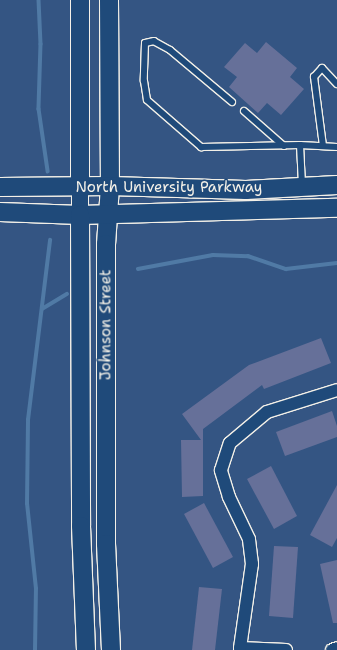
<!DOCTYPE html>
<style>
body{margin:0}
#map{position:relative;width:337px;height:650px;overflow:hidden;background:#345583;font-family:"Shantell Sans",sans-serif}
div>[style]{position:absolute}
.stream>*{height:3.5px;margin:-1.75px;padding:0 1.75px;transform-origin:1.75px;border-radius:1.75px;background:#507aa5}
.building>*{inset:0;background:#667099}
.roads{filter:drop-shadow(1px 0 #f4f1e8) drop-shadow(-1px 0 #f4f1e8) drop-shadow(0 1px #f4f1e8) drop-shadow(0 -1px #f4f1e8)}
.service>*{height:6px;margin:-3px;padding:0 3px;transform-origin:3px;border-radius:3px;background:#1f4a7a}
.minor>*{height:12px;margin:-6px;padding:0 6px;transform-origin:6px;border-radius:6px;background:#1f4a7a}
.tertiary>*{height:16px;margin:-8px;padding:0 8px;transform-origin:8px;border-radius:8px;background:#1f4a7a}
.secondary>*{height:18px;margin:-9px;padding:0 9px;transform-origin:9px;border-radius:9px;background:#1f4a7a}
span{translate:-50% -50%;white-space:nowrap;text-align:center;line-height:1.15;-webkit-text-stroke:3px #1f4a7a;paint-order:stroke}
.street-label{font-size:15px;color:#f4f1e8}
</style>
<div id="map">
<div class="stream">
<div style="left:39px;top:0;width:44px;rotate:87.4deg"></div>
<div style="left:41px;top:44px;width:65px;rotate:91.8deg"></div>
<div style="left:39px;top:109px;width:63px;rotate:81.7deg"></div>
<div style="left:138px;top:269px;width:76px;rotate:-10.6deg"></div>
<div style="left:213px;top:255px;width:35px;rotate:2deg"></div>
<div style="left:248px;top:256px;width:40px;rotate:18.9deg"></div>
<div style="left:286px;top:269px;width:51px;rotate:-6.7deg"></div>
<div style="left:42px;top:309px;width:29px;rotate:-31deg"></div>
<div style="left:35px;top:650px;width:61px;rotate:-89.1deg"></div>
<div style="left:36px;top:589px;width:85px;rotate:-96deg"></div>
<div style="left:27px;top:504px;width:84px;rotate:-89.3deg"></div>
<div style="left:28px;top:420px;width:181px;rotate:-83deg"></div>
</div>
<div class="building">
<div style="clip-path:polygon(266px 42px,297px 68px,290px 77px,304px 89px,281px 115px,267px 103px,258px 113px,229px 87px,237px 77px,224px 67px,245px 43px,257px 53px)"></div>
<div style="clip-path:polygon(321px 338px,331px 363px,264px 389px,262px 385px,203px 429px,203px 496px,182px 497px,181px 440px,201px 440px,182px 414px,249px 365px)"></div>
<div style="clip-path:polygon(332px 411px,337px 426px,337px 437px,285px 456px,276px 432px)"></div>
<div style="clip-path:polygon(271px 466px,297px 516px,274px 529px,247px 479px)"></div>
<div style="clip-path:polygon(337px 485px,337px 538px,332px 547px,310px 535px)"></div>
<div style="clip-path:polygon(204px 503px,233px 557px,213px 568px,184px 514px)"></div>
<div style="clip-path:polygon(274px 546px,298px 547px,293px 618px,269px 616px)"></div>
<div style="clip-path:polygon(337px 560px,337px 623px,333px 623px,320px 564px)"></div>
<div style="clip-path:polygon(199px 587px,222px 589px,215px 650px,192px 650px)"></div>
</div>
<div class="roads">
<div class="service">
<div style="left:232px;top:102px;width:81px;rotate:-140deg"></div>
<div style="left:170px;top:50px;width:18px;rotate:-151deg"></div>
<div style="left:154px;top:41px;width:9px;rotate:167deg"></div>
<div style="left:145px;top:43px;width:38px;rotate:92deg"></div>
<div style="left:144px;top:81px;width:19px;rotate:81deg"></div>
<div style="left:147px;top:100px;width:72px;rotate:41deg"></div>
<div style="left:201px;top:147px;width:99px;rotate:-1.2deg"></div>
<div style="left:300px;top:145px;width:37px;rotate:3deg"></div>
<div style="left:244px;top:111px;width:53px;rotate:41.2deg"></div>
<div style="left:300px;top:145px;width:40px;rotate:87.1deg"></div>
<div style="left:323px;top:146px;width:70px;rotate:-97.4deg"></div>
<div style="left:314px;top:77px;width:12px;rotate:-48deg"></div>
<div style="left:322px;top:68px;width:22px;rotate:47deg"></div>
</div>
<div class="minor">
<div style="left:286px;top:650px;width:46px;rotate:-177.5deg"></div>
<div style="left:240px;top:648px;width:85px;rotate:-81.9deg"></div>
<div style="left:252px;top:564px;width:25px;rotate:-97deg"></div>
<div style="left:249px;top:539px;width:47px;rotate:-115.5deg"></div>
<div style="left:229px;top:497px;width:28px;rotate:-107deg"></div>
<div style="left:221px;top:470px;width:28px;rotate:-72deg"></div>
<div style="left:230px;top:443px;width:48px;rotate:-40deg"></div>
<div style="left:267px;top:412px;width:73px;rotate:-17.4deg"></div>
<div style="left:332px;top:650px;width:5px;rotate:-22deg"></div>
</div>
<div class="tertiary">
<div style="left:80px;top:187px;width:28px;rotate:90deg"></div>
</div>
<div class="secondary">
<div style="left:109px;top:0;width:186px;rotate:89.7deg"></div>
<div style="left:110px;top:186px;width:58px;rotate:93.9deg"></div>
<div style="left:106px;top:244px;width:300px;rotate:90deg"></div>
<div style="left:106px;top:544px;width:106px;rotate:87.3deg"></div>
<div style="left:0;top:187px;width:110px;rotate:-0.5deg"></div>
<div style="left:110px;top:186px;width:136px;rotate:1.7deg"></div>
<div style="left:246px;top:190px;width:91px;rotate:-3.1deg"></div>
<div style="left:80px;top:187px;width:187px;rotate:-90deg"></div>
<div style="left:0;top:212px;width:80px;rotate:2.1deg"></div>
<div style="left:80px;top:215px;width:257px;rotate:-1.6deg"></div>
<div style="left:80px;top:215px;width:311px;rotate:89.8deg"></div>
<div style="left:81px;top:526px;width:124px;rotate:87.7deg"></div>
</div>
</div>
<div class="street-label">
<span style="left:169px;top:188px">North University Parkway</span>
<span style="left:106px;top:325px;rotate:-90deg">Johnson Street</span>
</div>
</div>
